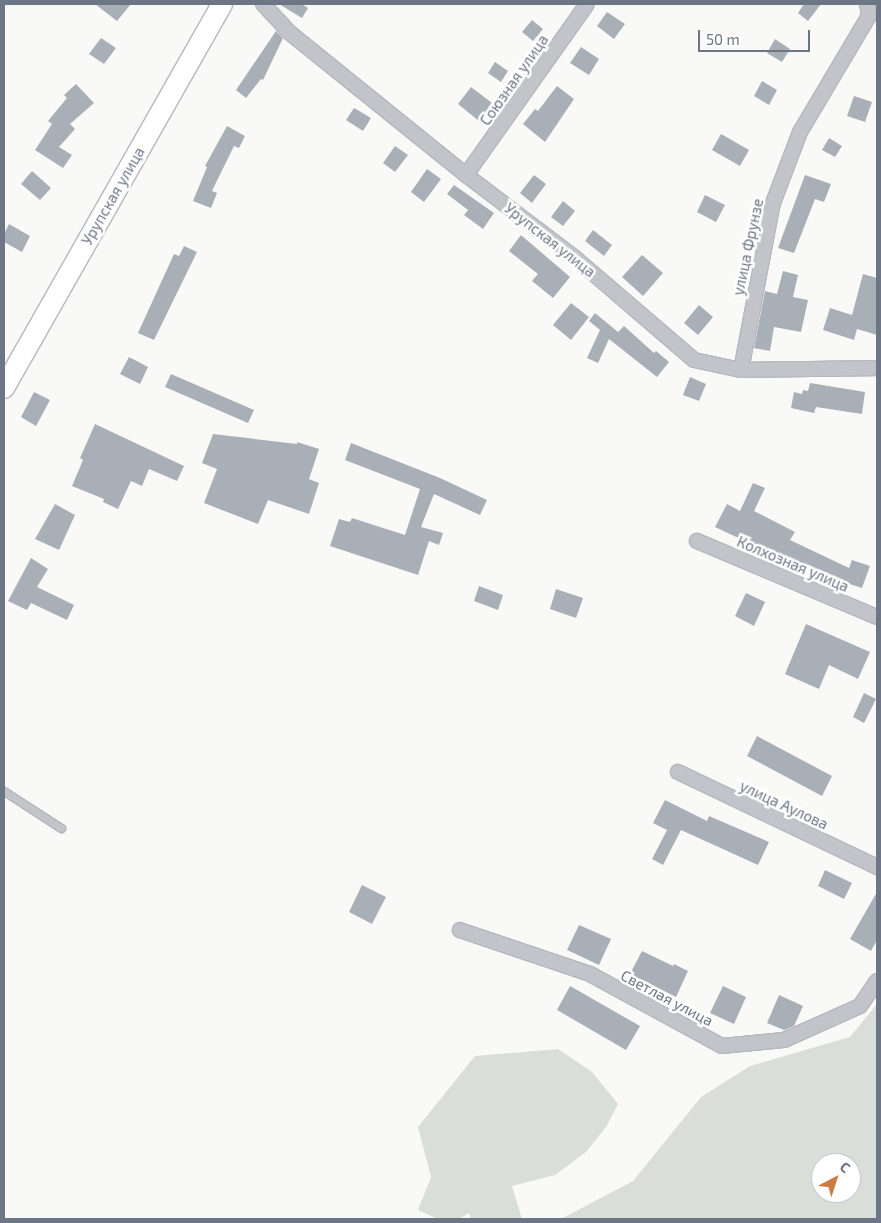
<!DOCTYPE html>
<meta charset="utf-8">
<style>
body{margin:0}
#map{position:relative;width:881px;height:1223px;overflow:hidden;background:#f9faf8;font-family:"Exo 2",sans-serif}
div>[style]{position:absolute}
.green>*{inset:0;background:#d9ded8}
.building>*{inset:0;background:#a9afb6}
.roads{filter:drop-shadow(1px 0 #b5b8bd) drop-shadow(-1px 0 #b5b8bd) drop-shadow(0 1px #b5b8bd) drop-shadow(0 -1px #b5b8bd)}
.lane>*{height:7px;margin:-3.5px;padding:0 3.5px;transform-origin:3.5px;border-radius:3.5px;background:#c2c4c9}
.street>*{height:14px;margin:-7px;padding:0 7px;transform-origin:7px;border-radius:7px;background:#c2c4c9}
.secondary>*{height:20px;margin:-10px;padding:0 10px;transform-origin:10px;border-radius:10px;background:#fff}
span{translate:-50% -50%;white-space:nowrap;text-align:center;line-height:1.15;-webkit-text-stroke:5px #fff;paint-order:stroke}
.street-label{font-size:15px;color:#6d7685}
.frame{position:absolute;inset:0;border:5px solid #6d7685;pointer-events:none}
.north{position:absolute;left:811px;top:1153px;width:50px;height:50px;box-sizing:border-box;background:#fff;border:1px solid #c5c8ce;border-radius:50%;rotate:40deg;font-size:14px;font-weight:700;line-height:20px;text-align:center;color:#6d7685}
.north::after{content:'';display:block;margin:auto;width:18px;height:22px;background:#ce7a44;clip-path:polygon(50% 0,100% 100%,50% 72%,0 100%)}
.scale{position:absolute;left:698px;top:30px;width:112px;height:22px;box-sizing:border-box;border:2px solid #6d7685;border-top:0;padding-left:6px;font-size:15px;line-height:18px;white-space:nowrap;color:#6d7685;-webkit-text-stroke:4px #fff;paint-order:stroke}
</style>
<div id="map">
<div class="green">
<div style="clip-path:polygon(evenodd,877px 1004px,877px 1219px,561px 1219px,633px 1181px,701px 1097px,750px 1066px,850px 1037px,877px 1004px,821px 1163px,851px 1163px,851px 1193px,821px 1193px,821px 1163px)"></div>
<div style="clip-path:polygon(558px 1049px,592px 1072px,618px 1104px,606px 1127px,586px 1152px,555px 1175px,512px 1186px,522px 1219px,471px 1219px,469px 1213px,459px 1219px,438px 1219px,418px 1210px,431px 1177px,418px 1127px,475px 1056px)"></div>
</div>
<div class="building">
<div style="clip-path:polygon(95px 4px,131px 4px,117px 21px)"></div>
<div style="clip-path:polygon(279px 4px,302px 4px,308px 8px,302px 18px)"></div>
<div style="clip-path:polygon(804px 4px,821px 4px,808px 21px,798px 13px)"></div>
<div style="clip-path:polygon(607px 12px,625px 24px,614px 39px,597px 26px)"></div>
<div style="clip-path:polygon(532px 20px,543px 29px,533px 41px,522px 32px)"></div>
<div style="clip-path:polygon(276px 31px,283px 38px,263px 80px,261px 79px,246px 98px,236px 90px)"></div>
<div style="clip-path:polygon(101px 38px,116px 48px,104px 64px,89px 54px)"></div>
<div style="clip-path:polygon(775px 39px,790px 49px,782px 62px,767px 53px)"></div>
<div style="clip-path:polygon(581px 47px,599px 59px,589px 75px,570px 63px)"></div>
<div style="clip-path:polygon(495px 62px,508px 71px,501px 82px,488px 73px)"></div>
<div style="clip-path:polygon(762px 81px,777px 90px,769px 105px,754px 96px)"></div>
<div style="clip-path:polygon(76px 84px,94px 103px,70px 124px,75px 129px,59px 147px,72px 155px,63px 168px,35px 150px,52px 124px,48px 121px,67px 98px,64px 95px)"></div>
<div style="clip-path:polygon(557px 86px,574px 99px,545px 142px,523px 124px,535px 109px,538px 111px)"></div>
<div style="clip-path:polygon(471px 87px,492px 103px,479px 121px,458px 104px)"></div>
<div style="clip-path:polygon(854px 96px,872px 102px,865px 122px,847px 116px)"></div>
<div style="clip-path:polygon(354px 108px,371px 118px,363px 131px,346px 120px)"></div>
<div style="clip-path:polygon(227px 126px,245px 136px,239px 148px,234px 146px,212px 191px,217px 193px,211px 208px,193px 201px,207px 167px,205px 166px)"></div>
<div style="clip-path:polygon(721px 134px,749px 150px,740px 166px,712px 150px)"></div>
<div style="clip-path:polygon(829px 138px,842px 146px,835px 157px,822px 150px)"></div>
<div style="clip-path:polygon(395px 146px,408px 155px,395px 172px,383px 163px)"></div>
<div style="clip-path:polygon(427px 169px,441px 179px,424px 202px,411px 192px)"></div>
<div style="clip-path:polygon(32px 171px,51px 188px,40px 200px,21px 184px)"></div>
<div style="clip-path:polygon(534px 175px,546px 184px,532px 203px,520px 193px)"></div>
<div style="clip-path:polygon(805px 175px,831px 184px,824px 202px,815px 199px,794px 253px,778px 248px)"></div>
<div style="clip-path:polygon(454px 185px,494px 213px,483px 229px,464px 215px,468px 210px,447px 194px)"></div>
<div style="clip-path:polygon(705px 195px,725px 205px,716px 222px,697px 212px)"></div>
<div style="clip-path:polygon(563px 201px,575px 211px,563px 226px,551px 217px)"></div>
<div style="clip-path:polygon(9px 224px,30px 236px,22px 252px,4px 242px,4px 234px)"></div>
<div style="clip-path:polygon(593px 230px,612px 245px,604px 256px,585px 241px)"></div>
<div style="clip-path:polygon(521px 235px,570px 277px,553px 298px,532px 281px,538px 274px,509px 251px)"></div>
<div style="clip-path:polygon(184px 246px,197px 252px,154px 340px,138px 333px,174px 254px,179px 256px)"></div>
<div style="clip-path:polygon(642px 255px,663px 273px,643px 296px,622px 277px)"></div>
<div style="clip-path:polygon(783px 271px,798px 275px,793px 297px,808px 300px,801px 332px,774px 327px,770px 351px,754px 348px,765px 291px,777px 294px)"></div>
<div style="clip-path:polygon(863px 274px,877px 278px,877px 335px,857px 329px,854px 340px,823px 330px,830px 308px,852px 315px)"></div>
<div style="clip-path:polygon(571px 303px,589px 317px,571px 340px,553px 325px)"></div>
<div style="clip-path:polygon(699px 305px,713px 317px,698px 335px,684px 323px)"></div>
<div style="clip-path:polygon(595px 313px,618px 332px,624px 326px,654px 353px,656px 351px,669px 362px,657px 377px,609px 339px,598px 363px,587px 358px,600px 330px,589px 321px)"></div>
<div style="clip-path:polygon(129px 357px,148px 367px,140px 384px,120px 374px)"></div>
<div style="clip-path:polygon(171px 374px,254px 410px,248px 423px,165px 387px)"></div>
<div style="clip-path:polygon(690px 377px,706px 384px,699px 401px,683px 395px)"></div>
<div style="clip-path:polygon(810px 383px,865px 392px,862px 414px,816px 407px,814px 413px,791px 408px,794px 392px,802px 394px,803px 390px,808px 391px)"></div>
<div style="clip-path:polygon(34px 392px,50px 400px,36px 426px,21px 417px)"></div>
<div style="clip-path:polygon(95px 424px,184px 466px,177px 481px,149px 469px,142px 486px,131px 481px,118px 509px,103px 502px,104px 499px,72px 486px,83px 460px,80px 458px)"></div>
<div style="clip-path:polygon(213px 434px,297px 444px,297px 442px,319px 449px,309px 479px,319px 483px,309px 514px,268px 500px,258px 524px,204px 503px,217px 469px,202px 463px)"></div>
<div style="clip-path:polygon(351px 443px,440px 478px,487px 500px,480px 515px,434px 494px,421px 527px,443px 533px,439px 545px,429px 541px,418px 575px,330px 546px,339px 519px,350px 522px,352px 518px,405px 535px,420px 489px,345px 460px)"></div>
<div style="clip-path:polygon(753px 483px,765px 488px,754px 511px,795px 532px,790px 540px,849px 568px,852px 560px,870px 566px,862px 588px,825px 576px,782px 557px,781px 558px,715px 527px,727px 504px,740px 511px)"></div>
<div style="clip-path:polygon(55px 504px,75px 515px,59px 550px,35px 539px)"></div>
<div style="clip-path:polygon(31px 558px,48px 569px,37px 587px,74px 605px,67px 620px,31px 603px,27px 610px,8px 601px)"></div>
<div style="clip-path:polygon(479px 586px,503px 595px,498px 610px,474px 601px)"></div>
<div style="clip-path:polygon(556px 589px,583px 598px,576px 618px,550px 609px)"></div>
<div style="clip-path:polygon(746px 593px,765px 602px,754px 626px,735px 616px)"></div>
<div style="clip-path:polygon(806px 624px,870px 652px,858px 679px,829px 665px,819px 689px,785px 674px)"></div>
<div style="clip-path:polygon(864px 693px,876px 699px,864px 723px,853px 717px)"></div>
<div style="clip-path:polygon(757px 736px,832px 776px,822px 796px,747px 756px)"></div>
<div style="clip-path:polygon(665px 800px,707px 821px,709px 816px,769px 842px,758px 865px,681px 830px,663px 865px,652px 859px,667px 830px,653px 823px)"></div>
<div style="clip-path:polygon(825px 870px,852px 883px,844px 899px,818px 886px)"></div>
<div style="clip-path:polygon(362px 885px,386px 897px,372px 924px,349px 912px)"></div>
<div style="clip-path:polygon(877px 892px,877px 940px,871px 951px,850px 939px)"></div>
<div style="clip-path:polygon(579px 925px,611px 939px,599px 965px,567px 950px)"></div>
<div style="clip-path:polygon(642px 951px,673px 966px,674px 964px,688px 971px,676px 997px,630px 974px)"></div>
<div style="clip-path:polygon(570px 986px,640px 1026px,626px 1050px,557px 1010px)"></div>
<div style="clip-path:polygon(723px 986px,746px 997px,734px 1024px,710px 1013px)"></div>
<div style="clip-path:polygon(779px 995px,803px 1006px,794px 1026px,784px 1030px,767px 1023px)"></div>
</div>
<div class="roads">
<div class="lane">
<div style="left:4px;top:791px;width:68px;rotate:33deg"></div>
</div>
<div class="street">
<div style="left:263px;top:4px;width:40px;rotate:47deg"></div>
<div style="left:290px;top:33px;width:226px;rotate:38.9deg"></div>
<div style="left:466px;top:175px;width:136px;rotate:37.2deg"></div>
<div style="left:574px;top:257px;width:158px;rotate:40.6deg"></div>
<div style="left:694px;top:360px;width:48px;rotate:12deg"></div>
<div style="left:741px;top:370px;width:136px;rotate:-0.8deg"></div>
<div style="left:466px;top:175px;width:209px;rotate:-54.7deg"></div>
<div style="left:741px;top:370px;width:170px;rotate:-79.2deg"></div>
<div style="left:773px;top:203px;width:76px;rotate:-69.2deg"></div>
<div style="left:800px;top:132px;width:135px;rotate:-59.3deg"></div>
<div style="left:869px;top:16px;width:12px;rotate:-99deg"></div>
<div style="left:697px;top:541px;width:195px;rotate:22.9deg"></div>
<div style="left:678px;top:772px;width:221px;rotate:25.5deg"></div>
<div style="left:460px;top:930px;width:137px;rotate:18.7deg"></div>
<div style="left:590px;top:974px;width:150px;rotate:28.6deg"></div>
<div style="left:722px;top:1046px;width:62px;rotate:-5.5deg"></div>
<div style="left:784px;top:1040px;width:83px;rotate:-24.1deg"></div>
<div style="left:860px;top:1006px;width:30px;rotate:-56deg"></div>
</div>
<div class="secondary">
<div style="left:4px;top:388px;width:442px;rotate:-60.4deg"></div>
</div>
</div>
<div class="street-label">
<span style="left:514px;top:80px;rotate:-55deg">Союзная улица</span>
<span style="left:113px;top:196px;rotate:-60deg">Урупская улица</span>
<span style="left:550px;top:240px;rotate:38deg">Урупская улица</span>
<span style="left:748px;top:247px;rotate:-78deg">улица Фрунзе</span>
<span style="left:793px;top:564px;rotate:23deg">Колхозная улица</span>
<span style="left:784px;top:805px;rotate:25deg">улица Аулова</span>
<span style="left:667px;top:998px;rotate:28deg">Светлая улица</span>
</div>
<div class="frame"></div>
<div class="north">С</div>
<div class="scale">50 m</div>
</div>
